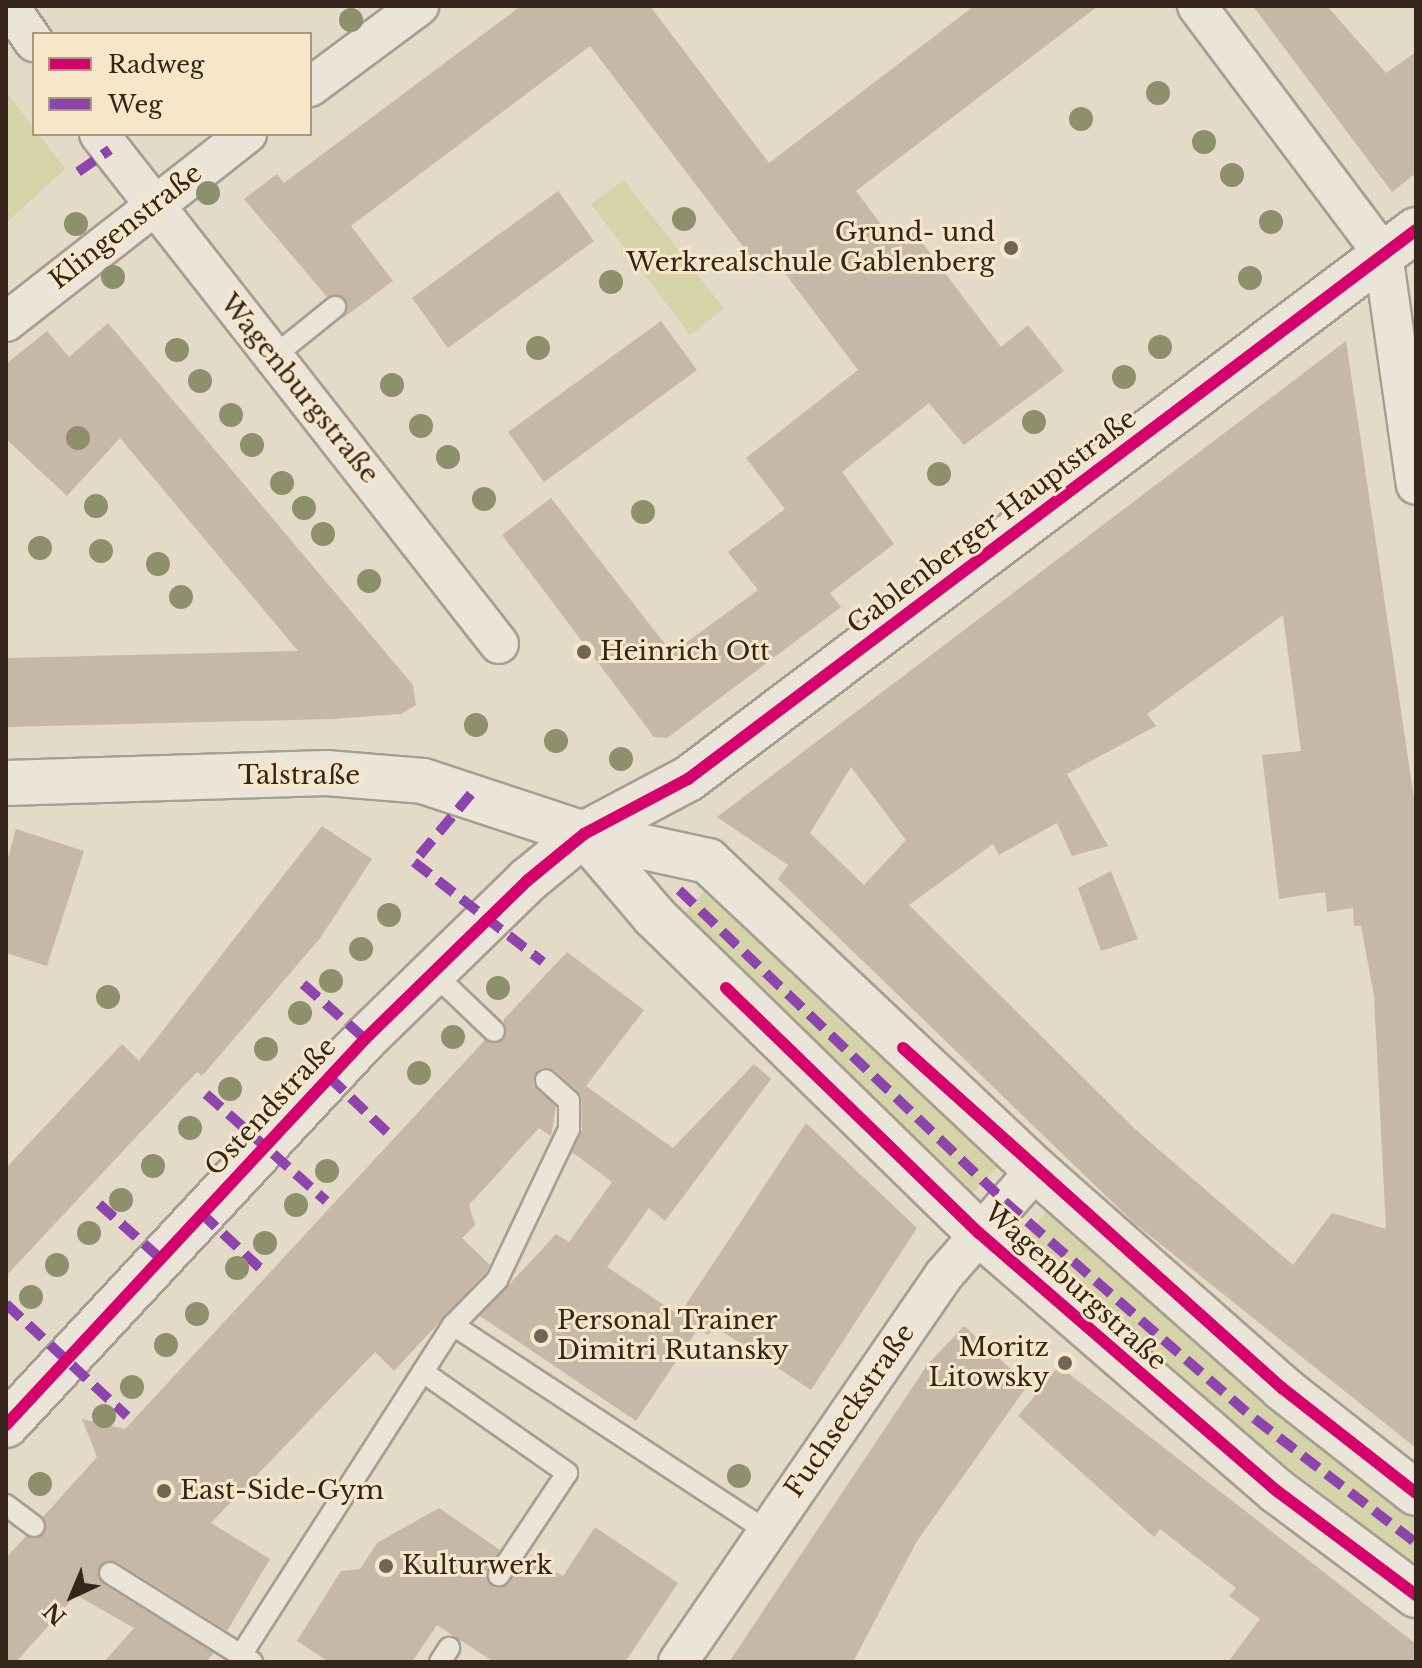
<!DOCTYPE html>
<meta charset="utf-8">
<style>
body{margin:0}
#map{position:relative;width:1422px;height:1668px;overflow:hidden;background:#e3dac7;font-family:"Libre Baskerville",serif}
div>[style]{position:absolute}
.green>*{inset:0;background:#d5d3a8}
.building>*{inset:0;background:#c7b7a7}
.roads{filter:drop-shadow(2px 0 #a79e91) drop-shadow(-2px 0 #a79e91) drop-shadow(0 2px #a79e91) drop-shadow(0 -2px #a79e91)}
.service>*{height:20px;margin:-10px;padding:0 10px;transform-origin:10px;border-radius:10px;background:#eae4d9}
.minor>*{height:38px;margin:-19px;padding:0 19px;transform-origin:19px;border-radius:19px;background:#eae4d9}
.tertiary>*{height:44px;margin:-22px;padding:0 22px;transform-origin:22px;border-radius:22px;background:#eae4d9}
.secondary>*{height:44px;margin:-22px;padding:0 22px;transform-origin:22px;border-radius:22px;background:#eae4d9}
.quiet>*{height:10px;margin-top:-5px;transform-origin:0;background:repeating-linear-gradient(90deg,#8e44ad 0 20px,transparent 0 30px)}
.cycleway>*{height:12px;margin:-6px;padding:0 6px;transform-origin:6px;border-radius:6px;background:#d6006c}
.trees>*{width:24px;height:24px;margin:-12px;border-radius:50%;background:#8e8f6b}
.dots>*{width:22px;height:22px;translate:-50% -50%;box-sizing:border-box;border:4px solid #f7e7c9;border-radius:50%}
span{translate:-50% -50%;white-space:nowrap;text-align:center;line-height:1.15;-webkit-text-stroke:6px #f7e7c9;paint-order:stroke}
.street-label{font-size:26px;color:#35251a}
.poi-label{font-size:26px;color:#35251a}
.right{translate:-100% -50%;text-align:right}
.left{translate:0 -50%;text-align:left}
.frame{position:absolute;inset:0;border:8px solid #35251a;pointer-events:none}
.legend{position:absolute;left:32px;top:32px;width:280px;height:104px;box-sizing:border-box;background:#f7e7c9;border:2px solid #a99983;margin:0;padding:10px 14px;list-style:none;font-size:24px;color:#35251a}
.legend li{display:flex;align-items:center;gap:16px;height:40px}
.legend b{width:40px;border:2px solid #a99983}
.north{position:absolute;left:32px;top:1556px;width:80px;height:80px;-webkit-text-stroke:6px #f7e7c9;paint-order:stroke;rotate:224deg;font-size:22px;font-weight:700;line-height:32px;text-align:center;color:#35251a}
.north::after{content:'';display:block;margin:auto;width:28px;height:36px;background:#35251a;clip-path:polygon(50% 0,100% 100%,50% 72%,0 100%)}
</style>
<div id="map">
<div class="green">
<div style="clip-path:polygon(6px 91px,65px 169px,6px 223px)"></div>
<div style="clip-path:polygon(624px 180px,724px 309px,690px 335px,591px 204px)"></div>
<div style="clip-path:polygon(706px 889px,1000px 1165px,971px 1195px,679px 919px)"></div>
<div style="clip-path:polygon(1047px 1210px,1264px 1400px,1416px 1518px,1416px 1567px,1244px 1433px,1021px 1243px)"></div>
</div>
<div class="building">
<div style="clip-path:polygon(521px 6px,650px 6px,769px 163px,974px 6px,1098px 6px,856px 191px,895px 243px,914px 232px,1001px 347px,1028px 325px,1064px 371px,964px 445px,929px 403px,842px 472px,894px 544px,830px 593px,841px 607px,667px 738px,654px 737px,502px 535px,551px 498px,672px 653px,758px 590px,728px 552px,785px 509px,746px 458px,858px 370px,772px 256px,758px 266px,590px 46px,351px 226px,393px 281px,343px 318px,345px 298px,327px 297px,244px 199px,277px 174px,284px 183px)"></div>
<div style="clip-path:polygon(1253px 6px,1327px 6px,1386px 73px,1416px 52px,1416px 173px,1392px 192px)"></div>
<div style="clip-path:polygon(558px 191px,594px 241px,448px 348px,412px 298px)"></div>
<div style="clip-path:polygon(661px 321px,697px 370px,544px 482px,508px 432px)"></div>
<div style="clip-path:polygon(108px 323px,413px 685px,416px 705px,401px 714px,331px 719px,6px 727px,6px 658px,298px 651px,120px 438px,67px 496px,6px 439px,6px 364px,47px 331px,69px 357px)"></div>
<div style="clip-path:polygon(evenodd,1346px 341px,1416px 812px,1416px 1448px,1134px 1223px,778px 879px,788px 865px,717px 817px,1346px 341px,1283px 615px,1301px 751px,1262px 755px,1279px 899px,1325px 892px,1327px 912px,1353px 908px,1354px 926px,1361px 926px,1374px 996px,1386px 1229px,1332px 1213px,1293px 1265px,1136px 1130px,909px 905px,993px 844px,999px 855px,1057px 823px,1072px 856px,1108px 846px,1067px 774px,1156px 726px,1147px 714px,1283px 615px,1346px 341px,851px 767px,906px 840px,864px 885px,810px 833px,851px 767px)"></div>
<div style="clip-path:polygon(322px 826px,372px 859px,321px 937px,202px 1076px,197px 1072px,6px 1276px,6px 1168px,122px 1044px,139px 1061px)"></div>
<div style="clip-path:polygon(16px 829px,84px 851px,47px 966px,6px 953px,6px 865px)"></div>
<div style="clip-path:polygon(1111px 871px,1138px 939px,1101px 951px,1078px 888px)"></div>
<div style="clip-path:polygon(567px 952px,644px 1010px,586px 1086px,673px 1148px,754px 1064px,771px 1079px,665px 1221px,649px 1208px,607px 1267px,679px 1315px,806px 1123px,917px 1228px,811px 1390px,714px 1326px,708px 1335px,698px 1329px,636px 1421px,480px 1316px,556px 1234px,569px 1242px,612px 1182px,572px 1152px,582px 1130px,581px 1095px,555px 1070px,541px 1068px,533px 1083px,556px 1107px,551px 1136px,539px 1128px,469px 1205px,475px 1225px,462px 1238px,490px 1265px,486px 1272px,394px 1371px,375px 1352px,211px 1523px,270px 1559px,227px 1631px,117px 1562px,99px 1567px,103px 1584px,214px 1653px,206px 1662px,104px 1662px,134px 1628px,76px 1595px,16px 1662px,6px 1662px,6px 1558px,26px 1536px,44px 1534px,43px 1517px,97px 1457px,82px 1419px,125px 1429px,485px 1040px,504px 1039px,504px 1019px)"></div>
<div style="clip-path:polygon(964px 1326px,1028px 1385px,917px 1541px,853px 1662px,729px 1662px,928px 1364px)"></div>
<div style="clip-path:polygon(1059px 1366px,1416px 1644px,1416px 1662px,1228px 1662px,1260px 1619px,1229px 1596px,1236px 1588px,1160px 1529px,1154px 1537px,1018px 1416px)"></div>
<div style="clip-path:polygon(439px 1508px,500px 1550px,486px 1573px,497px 1588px,521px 1565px,544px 1565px,563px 1576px,595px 1527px,678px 1583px,625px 1662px,494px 1662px,437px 1625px,412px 1662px,329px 1662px,297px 1641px,341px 1571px,360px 1569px,377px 1543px)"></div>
</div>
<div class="roads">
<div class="service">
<div style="left:273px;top:357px;width:80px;rotate:-38.9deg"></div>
<div style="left:431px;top:971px;width:87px;rotate:43.6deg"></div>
<div style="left:453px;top:1325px;width:376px;rotate:33.3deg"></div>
<div style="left:423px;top:1372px;width:176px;rotate:35deg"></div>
<div style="left:567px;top:1473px;width:123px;rotate:123.7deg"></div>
<div style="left:6px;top:1505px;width:35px;rotate:37deg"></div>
<div style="left:110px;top:1573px;width:168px;rotate:32.1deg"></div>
<div style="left:241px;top:1655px;width:392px;rotate:-57.3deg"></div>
<div style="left:453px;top:1325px;width:63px;rotate:-45.6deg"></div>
<div style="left:497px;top:1280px;width:167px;rotate:-64.5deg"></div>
<div style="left:569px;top:1129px;width:28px;rotate:-90deg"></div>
<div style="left:569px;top:1101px;width:31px;rotate:-138deg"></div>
<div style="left:440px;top:1662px;width:17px;rotate:-57deg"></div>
</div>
<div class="minor">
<div style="left:9px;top:6px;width:44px;rotate:55.2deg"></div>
<div style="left:1197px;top:6px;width:310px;rotate:53.1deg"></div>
<div style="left:1383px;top:254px;width:233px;rotate:81.9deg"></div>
<div style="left:310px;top:87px;width:136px;rotate:-36.6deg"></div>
<div style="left:99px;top:134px;width:648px;rotate:51.89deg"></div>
<div style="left:6px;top:322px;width:306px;rotate:-38deg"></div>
<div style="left:678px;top:1662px;width:470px;rotate:-55.5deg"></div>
<div style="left:944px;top:1275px;width:140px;rotate:-48.8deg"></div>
</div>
<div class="tertiary">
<div style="left:6px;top:1425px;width:527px;rotate:-47.08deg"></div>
<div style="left:365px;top:1039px;width:228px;rotate:-44.3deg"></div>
<div style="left:528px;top:880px;width:72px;rotate:-39.4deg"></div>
<div style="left:584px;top:834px;width:118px;rotate:-27.9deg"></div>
<div style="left:688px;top:779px;width:912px;rotate:-37.02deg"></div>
</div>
<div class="secondary">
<div style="left:6px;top:783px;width:320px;rotate:-1.8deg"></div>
<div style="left:326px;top:773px;width:97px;rotate:4.7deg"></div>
<div style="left:423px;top:781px;width:169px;rotate:18.2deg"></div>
<div style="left:584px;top:834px;width:127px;rotate:12.3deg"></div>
<div style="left:708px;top:861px;width:451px;rotate:43.3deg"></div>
<div style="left:1036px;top:1170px;width:329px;rotate:41.5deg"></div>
<div style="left:1282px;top:1388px;width:170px;rotate:38.1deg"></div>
<div style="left:584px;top:834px;width:108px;rotate:49.5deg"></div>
<div style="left:654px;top:916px;width:454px;rotate:44.3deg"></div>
<div style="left:979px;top:1233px;width:394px;rotate:40.9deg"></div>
<div style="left:1277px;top:1491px;width:174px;rotate:36.8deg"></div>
</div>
</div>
<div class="quiet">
<div style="left:78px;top:172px;width:39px;rotate:-35deg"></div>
<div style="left:471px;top:794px;width:89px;rotate:130deg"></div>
<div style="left:414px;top:862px;width:163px;rotate:37.8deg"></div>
<div style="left:679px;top:890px;width:451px;rotate:43.7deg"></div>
<div style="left:1005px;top:1202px;width:331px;rotate:41deg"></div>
<div style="left:1255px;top:1419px;width:203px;rotate:37.6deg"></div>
<div style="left:303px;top:984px;width:83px;rotate:41.6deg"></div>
<div style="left:329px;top:1077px;width:80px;rotate:43.5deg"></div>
<div style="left:206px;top:1094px;width:161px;rotate:41.7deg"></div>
<div style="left:99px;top:1204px;width:81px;rotate:41.5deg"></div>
<div style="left:201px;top:1213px;width:83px;rotate:43.1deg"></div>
<div style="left:6px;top:1304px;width:165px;rotate:42.8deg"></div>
</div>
<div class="cycleway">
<div style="left:726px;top:988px;width:352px;rotate:44.1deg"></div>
<div style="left:979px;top:1233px;width:394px;rotate:40.9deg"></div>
<div style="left:1277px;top:1491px;width:174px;rotate:36.8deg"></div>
<div style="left:903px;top:1048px;width:509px;rotate:41.9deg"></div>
<div style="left:1282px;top:1388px;width:170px;rotate:38.1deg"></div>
<div style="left:6px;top:1425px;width:527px;rotate:-47.08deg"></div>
<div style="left:365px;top:1039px;width:228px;rotate:-44.3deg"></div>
<div style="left:528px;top:880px;width:72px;rotate:-39.4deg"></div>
<div style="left:584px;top:834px;width:118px;rotate:-27.9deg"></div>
<div style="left:688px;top:779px;width:912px;rotate:-37.02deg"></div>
</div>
<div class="trees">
<div style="left:351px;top:20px"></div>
<div style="left:1158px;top:93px"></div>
<div style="left:1081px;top:119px"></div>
<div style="left:1204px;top:142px"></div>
<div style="left:1232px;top:175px"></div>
<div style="left:208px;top:193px"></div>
<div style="left:684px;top:219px"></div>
<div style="left:1271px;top:222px"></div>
<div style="left:76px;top:224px"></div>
<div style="left:113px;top:277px"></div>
<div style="left:1250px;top:278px"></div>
<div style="left:611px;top:282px"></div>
<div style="left:1160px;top:347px"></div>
<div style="left:538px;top:348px"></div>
<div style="left:177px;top:350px"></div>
<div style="left:1124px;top:377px"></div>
<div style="left:200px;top:381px"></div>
<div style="left:392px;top:385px"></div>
<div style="left:231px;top:415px"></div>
<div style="left:1034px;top:422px"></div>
<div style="left:421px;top:426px"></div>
<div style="left:78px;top:438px"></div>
<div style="left:252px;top:445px"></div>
<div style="left:448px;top:457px"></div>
<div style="left:939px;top:474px"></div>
<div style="left:282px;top:483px"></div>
<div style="left:484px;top:499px"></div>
<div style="left:96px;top:506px"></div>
<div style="left:304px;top:508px"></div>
<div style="left:643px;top:512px"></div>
<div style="left:323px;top:534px"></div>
<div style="left:40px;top:548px"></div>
<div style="left:101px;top:551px"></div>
<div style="left:158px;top:564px"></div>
<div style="left:369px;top:581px"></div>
<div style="left:181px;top:597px"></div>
<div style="left:476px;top:725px"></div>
<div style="left:556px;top:741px"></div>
<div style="left:621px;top:759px"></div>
<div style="left:389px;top:915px"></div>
<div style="left:361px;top:949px"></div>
<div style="left:331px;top:981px"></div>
<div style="left:498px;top:988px"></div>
<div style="left:108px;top:997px"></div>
<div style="left:300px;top:1013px"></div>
<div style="left:453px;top:1037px"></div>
<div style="left:266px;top:1049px"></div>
<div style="left:419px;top:1073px"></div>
<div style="left:230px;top:1089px"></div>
<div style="left:190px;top:1128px"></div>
<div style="left:153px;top:1166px"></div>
<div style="left:327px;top:1171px"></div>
<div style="left:121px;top:1200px"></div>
<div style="left:296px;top:1205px"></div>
<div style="left:89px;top:1233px"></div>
<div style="left:265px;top:1243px"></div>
<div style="left:57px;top:1265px"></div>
<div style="left:237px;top:1268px"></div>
<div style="left:31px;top:1297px"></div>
<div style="left:197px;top:1314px"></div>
<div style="left:166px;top:1345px"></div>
<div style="left:132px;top:1387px"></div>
<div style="left:104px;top:1416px"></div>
<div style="left:739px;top:1476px"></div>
<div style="left:40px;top:1484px"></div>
</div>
<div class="dots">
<div style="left:1011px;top:248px;background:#726457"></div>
<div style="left:584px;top:652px;background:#726457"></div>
<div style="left:541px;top:1336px;background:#726457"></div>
<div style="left:1065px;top:1363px;background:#726457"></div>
<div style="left:164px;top:1491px;background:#726457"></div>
<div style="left:386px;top:1566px;background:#726457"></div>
</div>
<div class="street-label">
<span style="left:126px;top:227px;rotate:-38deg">Klingenstraße</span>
<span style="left:299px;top:389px;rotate:51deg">Wagenburgstraße</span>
<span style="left:992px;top:522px;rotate:-37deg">Gablenberger Hauptstraße</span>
<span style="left:299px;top:776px">Talstraße</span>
<span style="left:271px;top:1107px;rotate:-47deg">Ostendstraße</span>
<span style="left:1075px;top:1287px;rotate:42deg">Wagenburgstraße</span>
<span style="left:850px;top:1411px;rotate:-55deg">Fuchseckstraße</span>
</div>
<div class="poi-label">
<span class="right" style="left:995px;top:248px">Grund- und<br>Werkrealschule Gablenberg</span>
<span class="left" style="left:600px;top:652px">Heinrich Ott</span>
<span class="left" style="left:557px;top:1336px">Personal Trainer<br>Dimitri Rutansky</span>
<span class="right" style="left:1049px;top:1363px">Moritz<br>Litowsky</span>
<span class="left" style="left:180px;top:1491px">East-Side-Gym</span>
<span class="left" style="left:402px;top:1566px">Kulturwerk</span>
</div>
<div class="frame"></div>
<ul class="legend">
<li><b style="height:10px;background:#d6006c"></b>Radweg</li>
<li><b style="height:10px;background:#8e44ad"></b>Weg</li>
</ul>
<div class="north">N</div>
</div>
